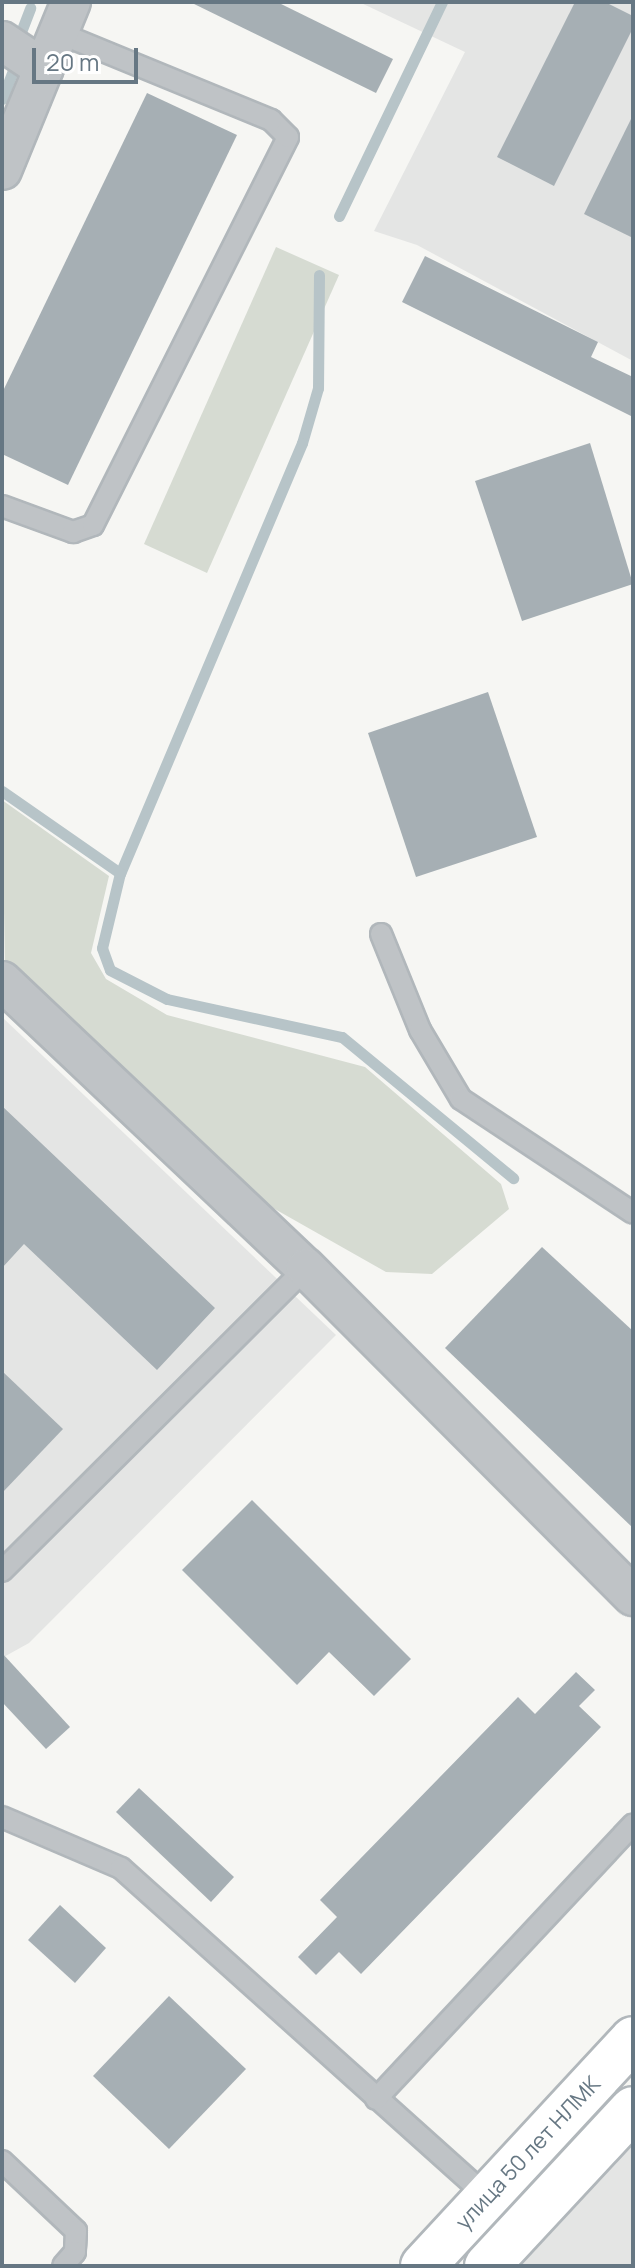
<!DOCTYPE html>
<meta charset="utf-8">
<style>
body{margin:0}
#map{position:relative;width:635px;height:2268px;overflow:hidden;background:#f6f6f3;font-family:Manrope,sans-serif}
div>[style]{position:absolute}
.built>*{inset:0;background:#e4e5e4}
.green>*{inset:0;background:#d6dbd2}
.stream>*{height:11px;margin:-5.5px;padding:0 5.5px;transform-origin:5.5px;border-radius:5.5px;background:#b7c4c8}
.building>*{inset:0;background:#a6afb4}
.roads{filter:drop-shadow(2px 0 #b1b7bb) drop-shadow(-2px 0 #b1b7bb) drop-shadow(0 2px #b1b7bb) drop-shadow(0 -2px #b1b7bb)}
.service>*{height:20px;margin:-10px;padding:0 10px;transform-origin:10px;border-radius:10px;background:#bfc3c6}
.minor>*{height:38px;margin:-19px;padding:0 19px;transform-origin:19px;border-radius:19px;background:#bfc3c6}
.secondary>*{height:44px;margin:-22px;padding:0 22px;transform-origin:22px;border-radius:22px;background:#fff}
span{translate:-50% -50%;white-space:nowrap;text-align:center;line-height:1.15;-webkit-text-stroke:8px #fff;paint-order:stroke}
.street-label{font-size:22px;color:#667783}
.frame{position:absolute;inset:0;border:4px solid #667783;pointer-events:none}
.scale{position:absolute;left:32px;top:48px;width:106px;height:36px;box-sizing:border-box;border:4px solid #667783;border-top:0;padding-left:10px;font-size:24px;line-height:28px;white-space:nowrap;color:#667783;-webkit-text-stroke:6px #fff;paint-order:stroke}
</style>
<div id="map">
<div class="built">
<div style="clip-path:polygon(359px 2px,633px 2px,633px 361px,417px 245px,374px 231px,465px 52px)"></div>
<div style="clip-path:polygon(2px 1017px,336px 1335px,29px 1643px,2px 1658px)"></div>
<div style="clip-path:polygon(633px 2138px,633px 2266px,514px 2266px)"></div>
</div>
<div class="green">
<div style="clip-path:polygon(276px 247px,339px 275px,207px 573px,144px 544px)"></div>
<div style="clip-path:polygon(2px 800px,109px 876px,91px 953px,106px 979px,167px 1015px,365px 1067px,501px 1184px,509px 1209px,432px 1274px,386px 1272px,250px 1195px,5px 968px)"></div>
</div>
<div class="stream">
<div style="left:21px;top:32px;width:26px;rotate:-69deg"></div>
<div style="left:2px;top:99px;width:33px;rotate:-69deg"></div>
<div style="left:339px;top:216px;width:237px;rotate:-64.3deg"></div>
<div style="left:319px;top:275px;width:113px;rotate:90.5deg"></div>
<div style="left:318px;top:388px;width:57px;rotate:106.2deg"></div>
<div style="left:302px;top:443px;width:467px;rotate:112.9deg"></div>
<div style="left:120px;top:873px;width:77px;rotate:103.5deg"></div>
<div style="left:102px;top:948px;width:23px;rotate:70deg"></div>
<div style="left:110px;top:970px;width:64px;rotate:27deg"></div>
<div style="left:167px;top:999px;width:179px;rotate:12.3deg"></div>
<div style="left:342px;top:1037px;width:222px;rotate:39.5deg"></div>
<div style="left:2px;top:791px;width:144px;rotate:34.8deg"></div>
</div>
<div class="building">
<div style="clip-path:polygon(190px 2px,277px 2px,393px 59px,376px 93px)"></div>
<div style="clip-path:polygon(575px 2px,605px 2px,633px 16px,633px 28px,554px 186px,497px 157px)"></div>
<div style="clip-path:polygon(147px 93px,237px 135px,68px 485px,2px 454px,2px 393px)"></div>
<div style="clip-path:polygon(633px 115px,633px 238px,584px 214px)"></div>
<div style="clip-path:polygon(425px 256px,598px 342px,591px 357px,633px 377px,633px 417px,402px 302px)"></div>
<div style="clip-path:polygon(590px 443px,633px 584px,522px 621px,475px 481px)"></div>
<div style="clip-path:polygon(488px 692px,537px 837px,416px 877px,368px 733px)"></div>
<div style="clip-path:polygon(2px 1106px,215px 1308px,157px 1370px,24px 1244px,2px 1268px)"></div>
<div style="clip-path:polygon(542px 1247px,633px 1331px,633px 1528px,445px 1348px)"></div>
<div style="clip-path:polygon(2px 1371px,63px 1429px,2px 1493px)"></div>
<div style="clip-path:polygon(252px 1500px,411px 1659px,374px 1696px,329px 1652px,297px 1685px,182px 1570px)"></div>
<div style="clip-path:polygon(2px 1653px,70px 1727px,46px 1749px,2px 1702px)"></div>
<div style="clip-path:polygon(576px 1672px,595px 1690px,579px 1706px,601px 1727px,361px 1974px,339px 1952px,316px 1975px,298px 1957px,337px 1917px,320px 1900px,518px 1697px,535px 1714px)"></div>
<div style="clip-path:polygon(139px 1788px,234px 1877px,211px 1902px,116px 1812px)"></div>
<div style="clip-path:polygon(60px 1905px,106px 1948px,75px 1983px,28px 1940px)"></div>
<div style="clip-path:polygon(169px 1996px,246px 2069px,169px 2149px,93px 2076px)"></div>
</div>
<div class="roads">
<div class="service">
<div style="left:2px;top:506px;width:76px;rotate:20.1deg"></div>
<div style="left:73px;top:532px;width:21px;rotate:-19deg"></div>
<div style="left:93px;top:525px;width:434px;rotate:-63.3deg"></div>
<div style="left:288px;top:137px;width:24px;rotate:-135deg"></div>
<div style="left:271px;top:120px;width:229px;rotate:-157.7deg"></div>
<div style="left:381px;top:934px;width:104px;rotate:67.9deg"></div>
<div style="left:420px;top:1030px;width:80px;rotate:59.3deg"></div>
<div style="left:461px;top:1099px;width:206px;rotate:33.5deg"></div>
<div style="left:2px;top:1571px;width:429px;rotate:-44.9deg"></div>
<div style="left:2px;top:1817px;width:129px;rotate:23.2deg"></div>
<div style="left:121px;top:1868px;width:493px;rotate:41.9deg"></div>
<div style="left:376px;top:2099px;width:376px;rotate:-46.9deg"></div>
<div style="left:2px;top:2161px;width:102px;rotate:43.4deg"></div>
<div style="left:76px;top:2231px;width:21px;rotate:93deg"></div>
<div style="left:75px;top:2252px;width:18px;rotate:131deg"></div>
</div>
<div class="minor">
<div style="left:2px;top:41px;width:50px;rotate:33.7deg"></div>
<div style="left:2px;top:170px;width:182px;rotate:-67.7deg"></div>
<div style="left:2px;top:981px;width:418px;rotate:43.4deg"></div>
<div style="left:306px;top:1268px;width:463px;rotate:45.1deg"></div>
</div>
<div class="secondary">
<div style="left:423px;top:2266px;width:309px;rotate:-47.2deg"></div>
<div style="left:487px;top:2266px;width:214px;rotate:-47.1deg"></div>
</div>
</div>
<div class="street-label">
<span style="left:528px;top:2153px;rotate:-47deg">улица 50 лет НЛМК</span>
</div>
<div class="frame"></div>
<div class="scale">20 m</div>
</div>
